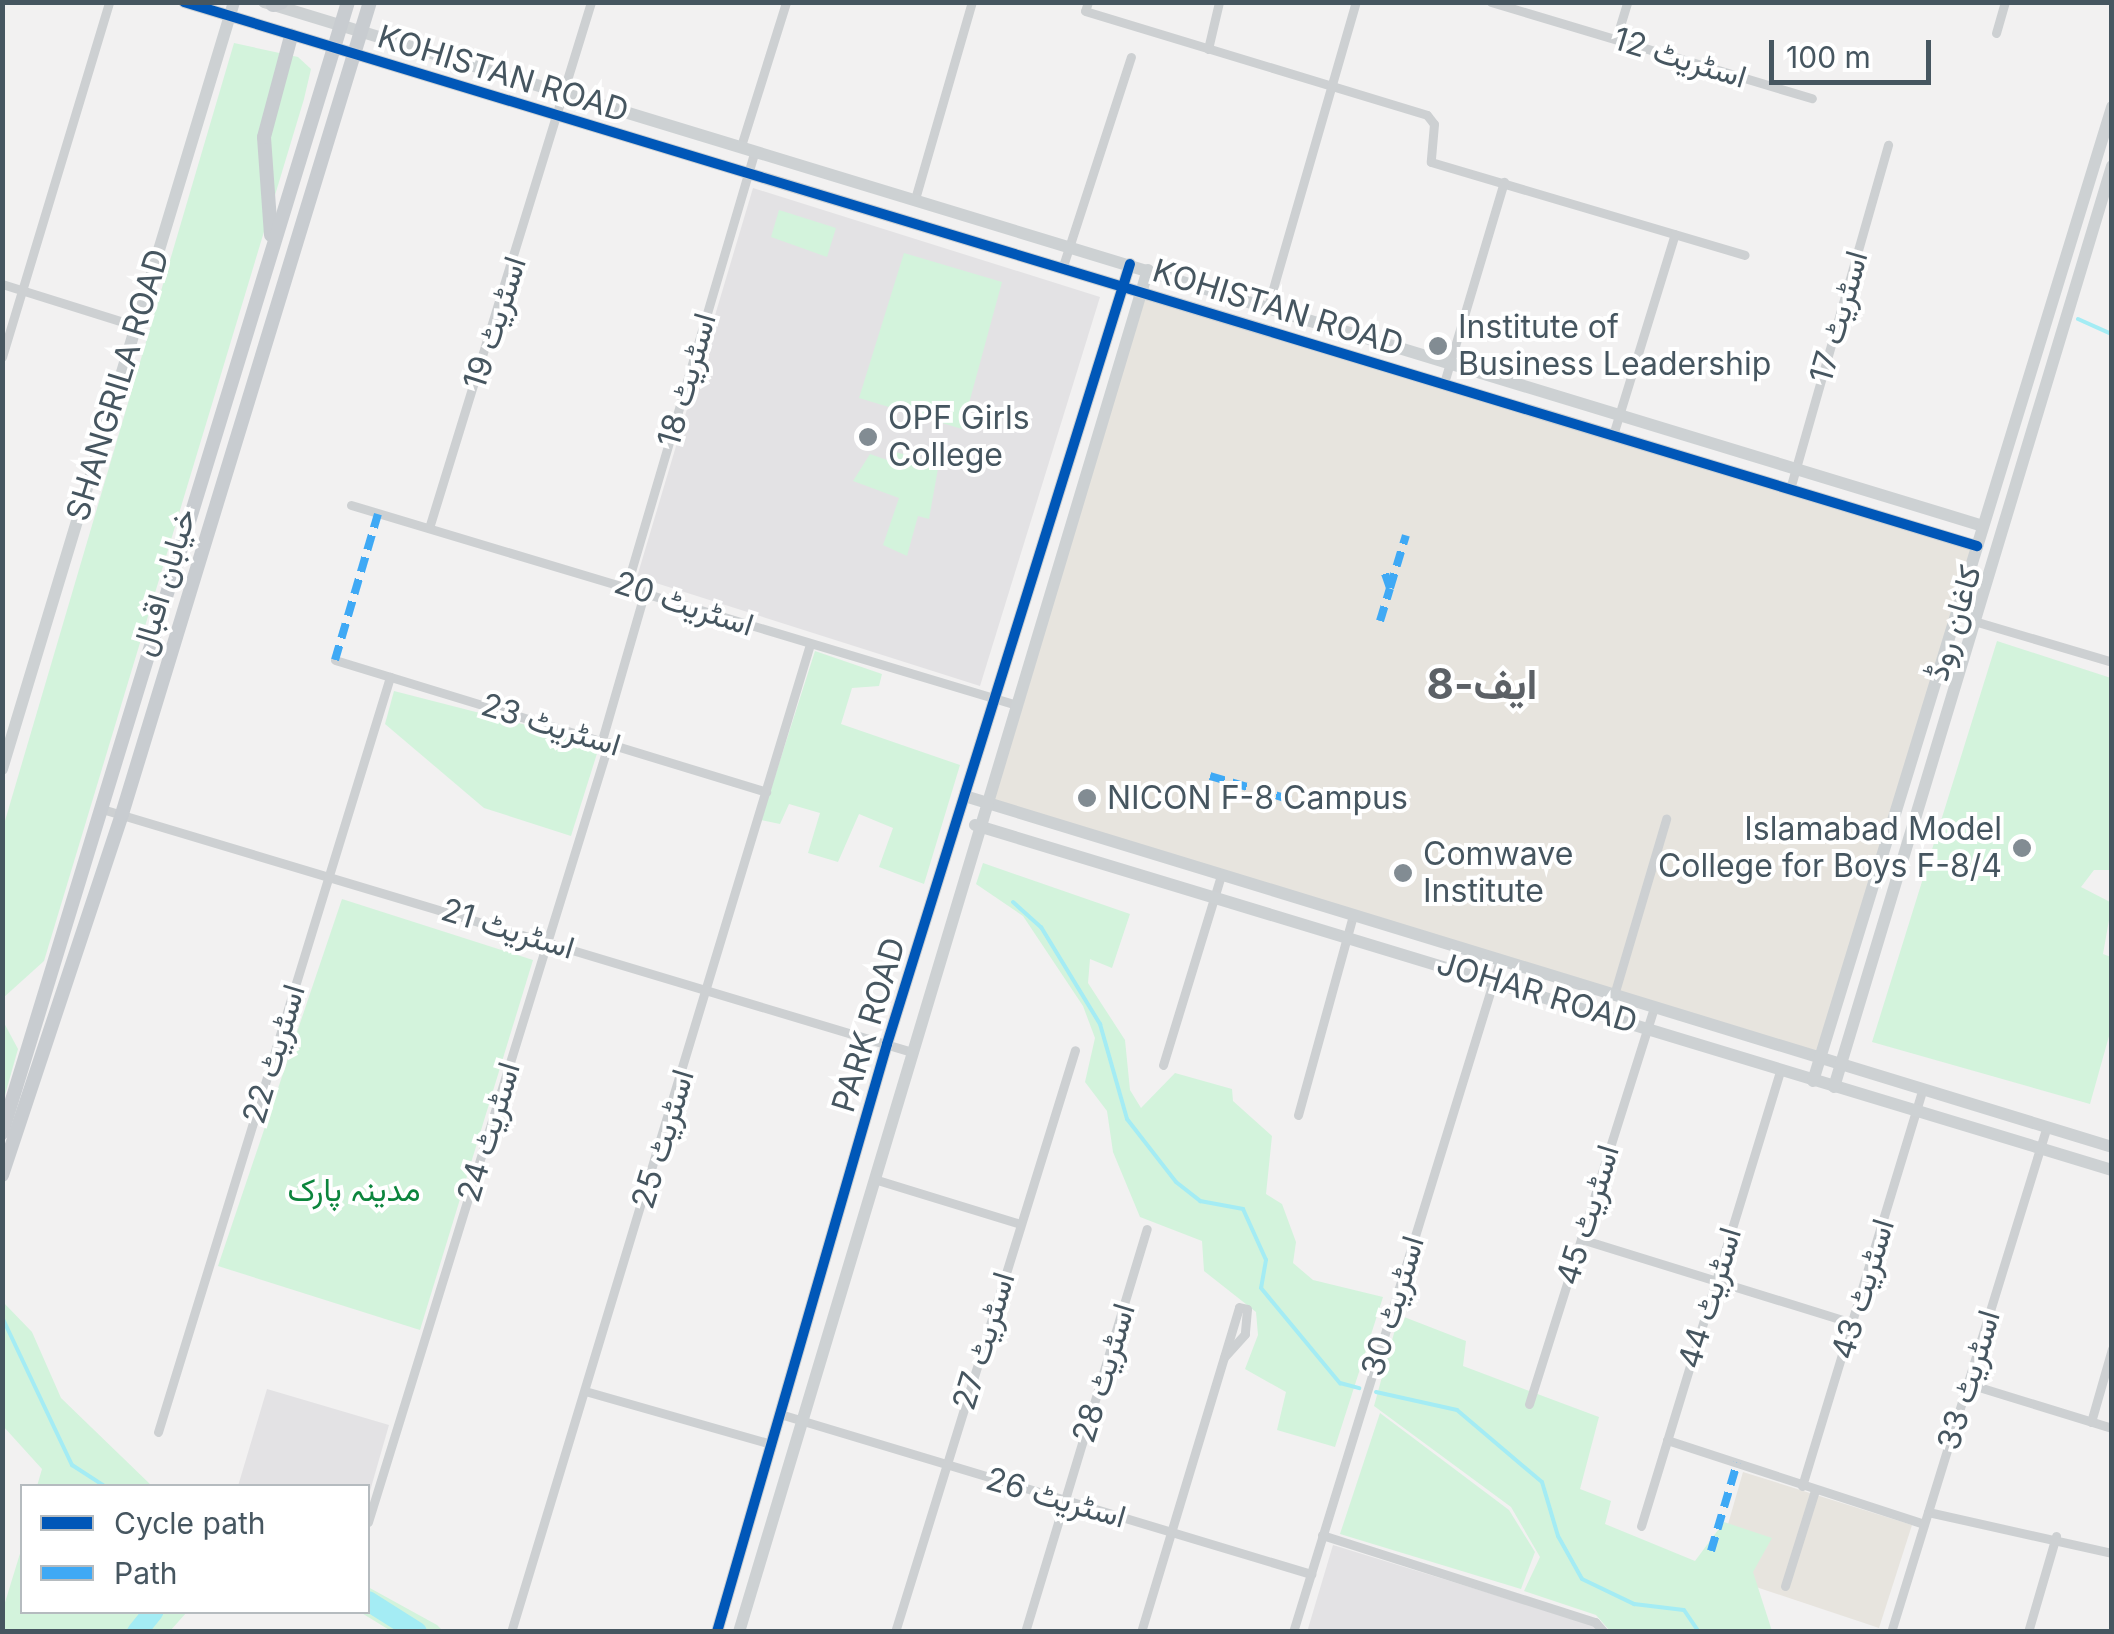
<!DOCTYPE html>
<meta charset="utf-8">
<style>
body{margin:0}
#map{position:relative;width:2114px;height:1634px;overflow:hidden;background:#f2f1f1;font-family:Inter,Vazirmatn,sans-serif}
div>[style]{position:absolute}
.commercial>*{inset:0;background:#e7e4de}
.education>*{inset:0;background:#e3e2e4}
.green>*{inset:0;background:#d3f3dc}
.stream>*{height:4px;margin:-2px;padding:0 2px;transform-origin:2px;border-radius:2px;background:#a4ecf4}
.river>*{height:20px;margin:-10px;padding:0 10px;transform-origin:10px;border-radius:10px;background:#a4ecf4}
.street>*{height:9px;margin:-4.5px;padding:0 4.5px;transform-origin:4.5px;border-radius:4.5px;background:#cdd0d2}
.secondary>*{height:12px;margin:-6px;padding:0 6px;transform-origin:6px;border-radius:6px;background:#cdd1d3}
.primary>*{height:14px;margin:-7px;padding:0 7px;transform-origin:7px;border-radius:7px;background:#c8ccd0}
.quiet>*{height:8px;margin-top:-4px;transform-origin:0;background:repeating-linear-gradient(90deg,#3fa9f5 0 15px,transparent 0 23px)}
.cycleway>*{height:10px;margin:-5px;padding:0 5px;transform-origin:5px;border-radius:5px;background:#0057b8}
.dots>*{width:28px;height:28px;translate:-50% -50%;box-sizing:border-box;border:5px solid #fff;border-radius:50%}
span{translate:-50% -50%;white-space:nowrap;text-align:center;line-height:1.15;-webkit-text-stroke:8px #fff;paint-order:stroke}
.street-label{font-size:32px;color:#465660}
.poi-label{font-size:32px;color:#465660}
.left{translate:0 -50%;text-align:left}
.right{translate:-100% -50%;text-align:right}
.park-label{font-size:32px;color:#0c853d}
.district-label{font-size:42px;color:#5c6166;font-weight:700}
.frame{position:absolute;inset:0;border:5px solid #465660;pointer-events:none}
.legend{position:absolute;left:20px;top:1484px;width:350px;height:130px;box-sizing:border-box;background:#fff;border:2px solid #b5bbbf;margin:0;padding:12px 18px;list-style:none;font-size:30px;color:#465660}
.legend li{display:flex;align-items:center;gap:20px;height:50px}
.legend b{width:50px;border:2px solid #b5bbbf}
.scale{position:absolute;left:1769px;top:40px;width:162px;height:45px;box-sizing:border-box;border:5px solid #465660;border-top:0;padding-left:12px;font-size:30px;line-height:35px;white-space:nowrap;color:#465660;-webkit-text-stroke:8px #fff;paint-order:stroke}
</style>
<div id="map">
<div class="commercial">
<div style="clip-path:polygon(1141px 293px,1977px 546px,1820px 1058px,987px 804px)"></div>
<div style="clip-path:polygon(1743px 1472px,1912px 1525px,1879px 1628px,1714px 1573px)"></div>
</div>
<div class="education">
<div style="clip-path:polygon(753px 188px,1100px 297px,980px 686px,637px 577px)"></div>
<div style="clip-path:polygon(267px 1389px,389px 1425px,368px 1498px,368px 1486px,238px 1486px)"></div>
<div style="clip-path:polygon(1333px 1545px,1596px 1626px,1594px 1632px,1307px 1632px)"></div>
</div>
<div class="green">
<div style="clip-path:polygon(234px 43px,298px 57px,311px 69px,304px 99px,44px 961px,3px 998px,2px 831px)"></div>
<div style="clip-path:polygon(779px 210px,836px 228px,827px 257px,771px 237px)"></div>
<div style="clip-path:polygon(904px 253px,1002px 282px,962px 429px,859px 398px)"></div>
<div style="clip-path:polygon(895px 452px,939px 463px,929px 519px,918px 516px,907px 556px,883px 545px,899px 498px,853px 481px,870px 454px,890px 461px)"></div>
<div style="clip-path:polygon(1997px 641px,2111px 678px,2111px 870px,2094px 870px,2081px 887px,2112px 903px,2103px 954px,2111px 957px,2111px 1029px,2090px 1104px,1872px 1042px)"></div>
<div style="clip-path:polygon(815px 651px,882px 674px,879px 686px,852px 688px,841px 724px,960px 765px,924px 884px,879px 867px,893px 828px,859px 814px,838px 862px,808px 853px,820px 813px,789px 804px,780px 824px,761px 820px)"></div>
<div style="clip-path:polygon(394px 691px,600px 744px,571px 836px,484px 808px,385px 724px)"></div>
<div style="clip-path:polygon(983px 863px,1130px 914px,1112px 968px,1090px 959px,1088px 983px,1125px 1040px,1130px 1090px,1141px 1108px,1175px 1073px,1232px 1089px,1233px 1101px,1272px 1136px,1266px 1194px,1282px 1204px,1296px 1242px,1293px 1263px,1313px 1280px,1383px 1297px,1335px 1447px,1277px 1430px,1286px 1392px,1245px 1369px,1258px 1335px,1256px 1312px,1204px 1271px,1202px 1241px,1140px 1217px,1113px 1152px,1107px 1111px,1085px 1082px,1095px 1038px,1083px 1006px,1023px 916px,976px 884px)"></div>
<div style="clip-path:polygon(342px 899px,533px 960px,420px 1330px,218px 1266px)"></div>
<div style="clip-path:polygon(3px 1021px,18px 1049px,3px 1102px,2px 1021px)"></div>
<div style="clip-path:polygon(3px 1302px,32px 1332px,61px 1398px,152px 1486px,37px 1486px,42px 1469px,3px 1426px)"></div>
<div style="clip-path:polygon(1399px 1315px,1466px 1341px,1463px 1366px,1599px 1417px,1580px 1489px,1611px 1501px,1605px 1524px,1695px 1561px,1724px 1522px,1772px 1538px,1753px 1572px,1772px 1631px,1610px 1631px,1596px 1615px,1524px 1591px,1540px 1557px,1511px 1507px,1374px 1406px)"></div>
<div style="clip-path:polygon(1380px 1413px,1509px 1510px,1535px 1552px,1521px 1589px,1340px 1534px)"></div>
<div style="clip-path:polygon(22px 1547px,22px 1612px,187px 1612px,170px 1631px,3px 1631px,3px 1609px)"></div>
<div style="clip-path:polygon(368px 1587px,437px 1625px,443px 1631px,391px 1631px,360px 1612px,368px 1612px)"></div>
</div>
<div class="stream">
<div style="left:2078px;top:319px;width:37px;rotate:24deg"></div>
<div style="left:1013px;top:902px;width:38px;rotate:42deg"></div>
<div style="left:1041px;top:927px;width:114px;rotate:58.7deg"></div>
<div style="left:1100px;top:1024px;width:99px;rotate:74.1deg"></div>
<div style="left:1127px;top:1119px;width:80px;rotate:52.1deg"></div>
<div style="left:1176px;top:1182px;width:31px;rotate:38deg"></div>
<div style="left:1200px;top:1201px;width:44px;rotate:10.5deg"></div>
<div style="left:1243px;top:1209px;width:56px;rotate:65.7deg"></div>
<div style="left:1266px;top:1260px;width:28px;rotate:100deg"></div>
<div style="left:1261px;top:1288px;width:124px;rotate:50.3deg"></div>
<div style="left:1340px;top:1383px;width:20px;rotate:15deg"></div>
<div style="left:2px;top:1317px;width:164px;rotate:64.7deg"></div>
<div style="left:72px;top:1465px;width:38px;rotate:33deg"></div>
<div style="left:1376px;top:1392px;width:83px;rotate:12.5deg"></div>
<div style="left:1457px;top:1410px;width:111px;rotate:40.3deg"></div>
<div style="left:1542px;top:1482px;width:56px;rotate:73.5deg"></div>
<div style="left:1558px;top:1536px;width:49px;rotate:60.8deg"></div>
<div style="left:1582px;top:1579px;width:58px;rotate:25.7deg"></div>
<div style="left:1634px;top:1604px;width:50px;rotate:6.8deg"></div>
<div style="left:1684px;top:1610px;width:27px;rotate:56deg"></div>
</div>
<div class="river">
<div style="left:368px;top:1601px;width:58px;rotate:32.3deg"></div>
<div style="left:137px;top:1632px;width:26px;rotate:-51deg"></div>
</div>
<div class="street">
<div style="left:1088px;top:2px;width:9px;rotate:108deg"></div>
<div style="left:1085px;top:11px;width:357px;rotate:16.9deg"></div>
<div style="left:1427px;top:115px;width:11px;rotate:52deg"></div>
<div style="left:1434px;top:124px;width:38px;rotate:95deg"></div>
<div style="left:1431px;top:162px;width:327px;rotate:16.5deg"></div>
<div style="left:1491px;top:2px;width:335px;rotate:16.7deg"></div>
<div style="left:1996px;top:33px;width:32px;rotate:-74deg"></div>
<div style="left:1616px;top:39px;width:39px;rotate:-73deg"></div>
<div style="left:1208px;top:49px;width:48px;rotate:-76.8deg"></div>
<div style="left:741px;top:146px;width:151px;rotate:-72.6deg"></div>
<div style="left:915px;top:199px;width:205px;rotate:-73.9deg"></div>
<div style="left:1062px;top:269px;width:223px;rotate:-72deg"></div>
<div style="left:2px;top:284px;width:140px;rotate:17.4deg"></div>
<div style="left:1268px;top:306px;width:316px;rotate:-73.9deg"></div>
<div style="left:2px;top:357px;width:371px;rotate:-73.2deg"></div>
<div style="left:1444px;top:383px;width:210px;rotate:-73.4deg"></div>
<div style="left:1613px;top:435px;width:210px;rotate:-72.9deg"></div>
<div style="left:1790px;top:489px;width:358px;rotate:-74.1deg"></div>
<div style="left:351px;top:505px;width:695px;rotate:16.72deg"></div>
<div style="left:429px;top:528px;width:550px;rotate:-72.88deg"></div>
<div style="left:627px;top:585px;width:452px;rotate:-73.6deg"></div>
<div style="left:1974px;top:621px;width:144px;rotate:16.5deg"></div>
<div style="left:335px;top:660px;width:451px;rotate:17deg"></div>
<div style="left:602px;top:740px;width:155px;rotate:-73.9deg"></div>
<div style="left:102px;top:809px;width:846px;rotate:16.7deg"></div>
<div style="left:1614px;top:995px;width:184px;rotate:-73.5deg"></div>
<div style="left:1163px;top:1065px;width:199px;rotate:-73deg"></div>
<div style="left:1298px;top:1115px;width:206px;rotate:-74.6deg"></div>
<div style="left:874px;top:1179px;width:153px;rotate:17.1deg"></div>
<div style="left:1581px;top:1239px;width:284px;rotate:17.2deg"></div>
<div style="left:1969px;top:1384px;width:150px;rotate:17.1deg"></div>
<div style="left:585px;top:1391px;width:193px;rotate:15.9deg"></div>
<div style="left:1529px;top:1404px;width:416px;rotate:-72.5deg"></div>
<div style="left:780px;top:1414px;width:555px;rotate:16.77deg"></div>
<div style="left:2091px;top:1422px;width:76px;rotate:-74deg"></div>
<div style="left:158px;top:1432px;width:790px;rotate:-72.92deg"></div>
<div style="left:1667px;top:1440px;width:270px;rotate:18.1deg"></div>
<div style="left:1802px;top:1486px;width:413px;rotate:-73.1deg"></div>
<div style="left:1928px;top:1512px;width:189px;rotate:12.6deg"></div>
<div style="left:368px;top:1522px;width:816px;rotate:-72.83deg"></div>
<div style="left:1641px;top:1526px;width:476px;rotate:-73deg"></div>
<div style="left:1322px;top:1535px;width:287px;rotate:17.7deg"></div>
<div style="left:1595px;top:1622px;width:13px;rotate:48deg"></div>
<div style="left:1785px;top:1586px;width:101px;rotate:-72.6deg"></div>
<div style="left:511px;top:1632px;width:1032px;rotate:-73.16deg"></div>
<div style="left:895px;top:1632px;width:609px;rotate:-72.81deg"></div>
<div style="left:1025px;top:1632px;width:421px;rotate:-73.2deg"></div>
<div style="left:1141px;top:1632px;width:339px;rotate:-73.2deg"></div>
<div style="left:1239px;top:1307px;width:8px;rotate:14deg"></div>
<div style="left:1247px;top:1309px;width:25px;rotate:95deg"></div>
<div style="left:1245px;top:1334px;width:31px;rotate:132deg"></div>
<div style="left:1293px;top:1632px;width:703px;rotate:-72.88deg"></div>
<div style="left:1891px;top:1632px;width:526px;rotate:-72.87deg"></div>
<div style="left:2028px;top:1632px;width:100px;rotate:-73.7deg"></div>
</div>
<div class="secondary">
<div style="left:184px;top:2px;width:1874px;rotate:16.88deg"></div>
<div style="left:264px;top:2px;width:1797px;rotate:16.95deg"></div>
<div style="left:2px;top:769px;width:801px;rotate:-73.17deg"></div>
<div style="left:968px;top:797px;width:1196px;rotate:17.01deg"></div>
<div style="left:975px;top:825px;width:1188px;rotate:16.88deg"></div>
<div style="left:1813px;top:1081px;width:1019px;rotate:-72.93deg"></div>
<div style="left:1834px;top:1087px;width:962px;rotate:-73.2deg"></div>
<div style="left:717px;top:1632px;width:612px;rotate:-73.87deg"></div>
<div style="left:887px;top:1044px;width:817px;rotate:-72.7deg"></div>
<div style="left:739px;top:1632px;width:1422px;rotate:-73.29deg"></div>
</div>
<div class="primary">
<div style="left:273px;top:5px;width:9px;rotate:-18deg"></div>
<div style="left:271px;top:235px;width:98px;rotate:-94.1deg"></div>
<div style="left:264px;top:137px;width:105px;rotate:-75deg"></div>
<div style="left:2px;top:1133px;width:1183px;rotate:-72.99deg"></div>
<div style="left:2px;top:1175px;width:380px;rotate:-71.6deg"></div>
<div style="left:122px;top:814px;width:849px;rotate:-73.02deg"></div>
</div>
<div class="quiet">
<div style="left:1390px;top:588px;width:55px;rotate:-73.2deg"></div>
<div style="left:1380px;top:621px;width:34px;rotate:-73deg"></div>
<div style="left:1390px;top:588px;width:21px;rotate:-109deg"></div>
<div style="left:335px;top:660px;width:152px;rotate:-73.6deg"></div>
<div style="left:1210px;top:776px;width:106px;rotate:16.4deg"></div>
<div style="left:1711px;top:1551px;width:92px;rotate:-73.5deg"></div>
</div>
<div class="cycleway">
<div style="left:184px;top:2px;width:1874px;rotate:16.88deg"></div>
<div style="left:717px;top:1632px;width:612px;rotate:-73.87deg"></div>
<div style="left:887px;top:1044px;width:817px;rotate:-72.7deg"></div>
</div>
<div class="dots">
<div style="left:1438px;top:346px;background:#828c93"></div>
<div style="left:868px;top:437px;background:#828c93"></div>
<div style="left:1087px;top:798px;background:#828c93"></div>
<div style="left:2022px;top:848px;background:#828c93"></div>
<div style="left:1403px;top:873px;background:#828c93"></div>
</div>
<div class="street-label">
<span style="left:1680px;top:58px;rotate:17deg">اسٹریٹ 12</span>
<span style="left:503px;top:74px;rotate:17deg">KOHISTAN ROAD</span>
<span style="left:1278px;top:308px;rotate:17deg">KOHISTAN ROAD</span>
<span style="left:1839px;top:317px;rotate:-74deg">اسٹریٹ 17</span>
<span style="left:495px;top:323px;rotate:-72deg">اسٹریٹ 19</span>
<span style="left:687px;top:380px;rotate:-74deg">اسٹریٹ 18</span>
<span style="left:118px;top:385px;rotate:-73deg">SHANGRILA ROAD</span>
<span style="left:164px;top:582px;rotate:-73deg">خیابان اقبال</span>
<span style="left:684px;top:604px;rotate:18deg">اسٹریٹ 20</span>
<span style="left:1954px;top:623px;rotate:-73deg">کاغان روڈ</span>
<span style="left:551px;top:725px;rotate:17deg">اسٹریٹ 23</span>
<span style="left:508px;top:929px;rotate:17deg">اسٹریٹ 21</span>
<span style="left:1537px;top:993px;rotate:17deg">JOHAR ROAD</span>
<span style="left:869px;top:1025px;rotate:-73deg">PARK ROAD</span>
<span style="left:274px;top:1054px;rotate:-73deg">اسٹریٹ 22</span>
<span style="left:489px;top:1132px;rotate:-73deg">اسٹریٹ 24</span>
<span style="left:663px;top:1139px;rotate:-73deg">اسٹریٹ 25</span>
<span style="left:1588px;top:1215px;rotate:-73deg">اسٹریٹ 45</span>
<span style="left:1863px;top:1289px;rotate:-73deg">اسٹریٹ 43</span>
<span style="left:1710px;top:1298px;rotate:-73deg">اسٹریٹ 44</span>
<span style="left:1393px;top:1306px;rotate:-73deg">اسٹریٹ 30</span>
<span style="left:984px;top:1341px;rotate:-73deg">اسٹریٹ 27</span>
<span style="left:1104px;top:1373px;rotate:-73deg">اسٹریٹ 28</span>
<span style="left:1969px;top:1380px;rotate:-73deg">اسٹریٹ 33</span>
<span style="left:1056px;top:1498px;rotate:16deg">اسٹریٹ 26</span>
</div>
<div class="poi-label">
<span class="left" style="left:1458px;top:346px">Institute of<br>Business Leadership</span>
<span class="left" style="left:888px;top:437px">OPF Girls<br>College</span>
<span class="left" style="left:1107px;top:798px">NICON F-8 Campus</span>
<span class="right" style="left:2002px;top:848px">Islamabad Model<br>College for Boys F-8/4</span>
<span class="left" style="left:1423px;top:873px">Comwave<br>Institute</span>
</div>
<div class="park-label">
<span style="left:354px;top:1190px">مدینہ پارک</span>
</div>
<div class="district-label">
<span style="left:1482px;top:684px">ایف-8</span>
</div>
<div class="frame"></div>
<ul class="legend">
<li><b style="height:12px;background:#0057b8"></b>Cycle path</li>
<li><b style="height:12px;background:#3fa9f5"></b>Path</li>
</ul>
<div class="scale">100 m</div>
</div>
